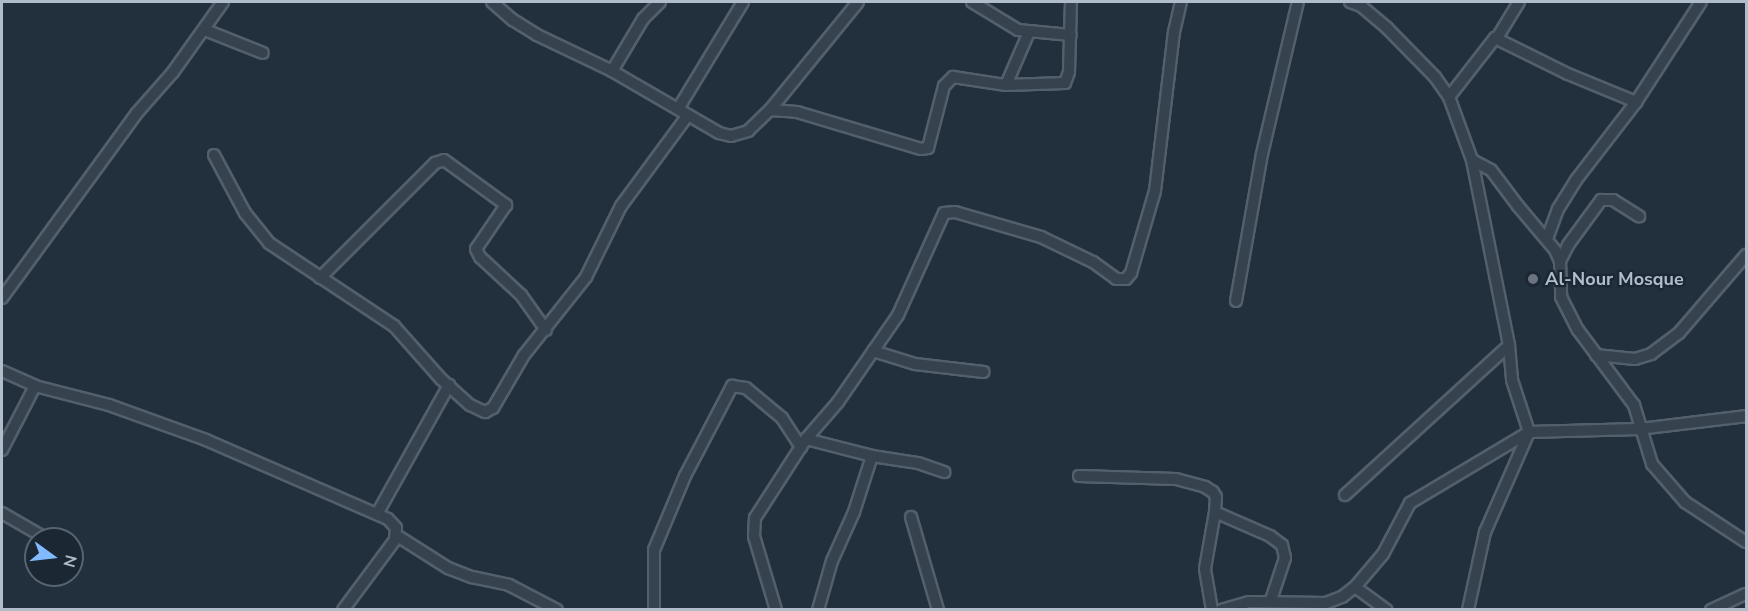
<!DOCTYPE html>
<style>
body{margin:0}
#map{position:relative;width:1748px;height:611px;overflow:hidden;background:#22303e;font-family:"Nunito Sans",sans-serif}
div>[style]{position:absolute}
.roads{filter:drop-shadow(2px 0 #545f6c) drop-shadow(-2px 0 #545f6c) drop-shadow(0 2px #545f6c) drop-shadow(0 -2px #545f6c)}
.street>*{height:10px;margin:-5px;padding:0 5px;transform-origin:5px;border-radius:5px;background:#36424e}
.dots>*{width:16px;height:16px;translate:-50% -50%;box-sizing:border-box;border:3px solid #1b2733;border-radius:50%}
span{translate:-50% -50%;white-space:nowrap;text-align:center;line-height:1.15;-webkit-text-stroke:4.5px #1b2733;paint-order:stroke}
.poi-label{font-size:18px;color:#b1bcca;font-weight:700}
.left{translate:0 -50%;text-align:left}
.frame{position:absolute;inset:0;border:3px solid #b1bcca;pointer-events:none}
.north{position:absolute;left:24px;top:527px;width:60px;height:60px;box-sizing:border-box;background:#1b2733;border:2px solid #57636f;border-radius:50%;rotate:105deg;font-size:16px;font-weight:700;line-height:24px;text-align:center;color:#b1bcca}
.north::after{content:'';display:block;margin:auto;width:21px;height:27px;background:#81baff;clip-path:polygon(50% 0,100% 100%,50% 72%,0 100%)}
</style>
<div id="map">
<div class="roads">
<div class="street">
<div style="left:492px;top:2px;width:28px;rotate:41deg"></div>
<div style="left:513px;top:20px;width:28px;rotate:32deg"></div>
<div style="left:537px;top:35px;width:83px;rotate:25.6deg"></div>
<div style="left:612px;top:71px;width:124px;rotate:30.1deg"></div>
<div style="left:719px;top:133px;width:12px;rotate:14deg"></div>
<div style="left:731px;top:136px;width:18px;rotate:-16deg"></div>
<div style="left:748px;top:131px;width:30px;rotate:-44deg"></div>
<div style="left:770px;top:110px;width:139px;rotate:-50.8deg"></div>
<div style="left:972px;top:2px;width:54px;rotate:31.3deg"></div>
<div style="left:1018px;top:30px;width:53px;rotate:5.4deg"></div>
<div style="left:1350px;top:2px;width:12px;rotate:20deg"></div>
<div style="left:1361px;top:6px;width:34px;rotate:40deg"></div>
<div style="left:1387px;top:28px;width:69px;rotate:45.6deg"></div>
<div style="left:1435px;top:77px;width:24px;rotate:55deg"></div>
<div style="left:1449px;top:97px;width:67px;rotate:69.9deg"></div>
<div style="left:1472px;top:160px;width:189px;rotate:78.7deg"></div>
<div style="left:1509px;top:345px;width:35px;rotate:85deg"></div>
<div style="left:1512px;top:380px;width:55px;rotate:71.9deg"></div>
<div style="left:1529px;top:432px;width:109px;rotate:113.7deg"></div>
<div style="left:1485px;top:532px;width:80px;rotate:102.3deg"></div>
<div style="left:205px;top:30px;width:62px;rotate:21.6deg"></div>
<div style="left:1497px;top:38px;width:42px;rotate:-58.6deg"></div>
<div style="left:612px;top:71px;width:61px;rotate:-59.2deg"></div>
<div style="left:643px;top:19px;width:24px;rotate:-45deg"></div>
<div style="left:1006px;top:85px;width:58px;rotate:-66.5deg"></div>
<div style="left:1449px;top:97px;width:75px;rotate:-52.1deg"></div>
<div style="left:1495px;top:38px;width:81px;rotate:26.3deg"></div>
<div style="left:1568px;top:74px;width:74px;rotate:22.4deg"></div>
<div style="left:678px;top:109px;width:125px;rotate:-58.7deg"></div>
<div style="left:770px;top:110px;width:27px;rotate:4deg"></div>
<div style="left:797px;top:112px;width:129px;rotate:16.6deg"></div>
<div style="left:921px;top:149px;width:7px;rotate:-8deg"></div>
<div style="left:928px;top:148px;width:64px;rotate:-75.5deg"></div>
<div style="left:944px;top:86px;width:13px;rotate:-45deg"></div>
<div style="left:953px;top:77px;width:54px;rotate:8.6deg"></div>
<div style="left:1006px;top:85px;width:59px;rotate:-1.9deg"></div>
<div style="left:1065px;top:83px;width:12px;rotate:-70deg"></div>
<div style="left:1069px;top:72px;width:70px;rotate:-88.4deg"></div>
<div style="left:214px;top:155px;width:66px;rotate:61.9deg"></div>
<div style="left:245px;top:213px;width:38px;rotate:51deg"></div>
<div style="left:269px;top:243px;width:150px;rotate:33.6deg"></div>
<div style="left:394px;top:326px;width:71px;rotate:48.4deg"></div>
<div style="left:441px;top:379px;width:39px;rotate:42deg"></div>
<div style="left:470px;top:405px;width:17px;rotate:25deg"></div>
<div style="left:485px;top:412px;width:9px;rotate:-27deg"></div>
<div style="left:493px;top:408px;width:61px;rotate:-59.7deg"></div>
<div style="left:524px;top:355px;width:100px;rotate:-51.5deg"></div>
<div style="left:586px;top:277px;width:79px;rotate:-63.8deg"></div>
<div style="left:621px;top:206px;width:113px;rotate:-53.6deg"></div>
<div style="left:1472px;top:160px;width:21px;rotate:28deg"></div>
<div style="left:1491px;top:170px;width:45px;rotate:53.1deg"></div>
<div style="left:1518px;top:206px;width:57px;rotate:49.9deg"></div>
<div style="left:1555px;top:250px;width:12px;rotate:66deg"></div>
<div style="left:1560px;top:261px;width:36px;rotate:88deg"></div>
<div style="left:1561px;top:297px;width:37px;rotate:63deg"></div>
<div style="left:1578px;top:330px;width:94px;rotate:53.3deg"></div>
<div style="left:1634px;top:405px;width:62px;rotate:73deg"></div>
<div style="left:1652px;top:464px;width:50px;rotate:49deg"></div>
<div style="left:1685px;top:502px;width:73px;rotate:33.3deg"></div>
<div style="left:1547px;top:239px;width:32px;rotate:-70deg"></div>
<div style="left:1558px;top:209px;width:34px;rotate:-58deg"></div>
<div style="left:1576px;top:180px;width:98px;rotate:-52.4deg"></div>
<div style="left:1636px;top:102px;width:119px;rotate:-57deg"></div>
<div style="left:1560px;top:261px;width:18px;rotate:-63deg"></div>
<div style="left:1568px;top:245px;width:56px;rotate:-53.7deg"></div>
<div style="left:1601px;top:200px;width:12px"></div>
<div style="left:1613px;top:200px;width:31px;rotate:32deg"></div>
<div style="left:320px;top:278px;width:163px;rotate:-45deg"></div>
<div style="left:435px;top:163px;width:9px;rotate:-18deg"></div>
<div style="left:444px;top:160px;width:77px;rotate:36deg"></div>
<div style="left:506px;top:205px;width:53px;rotate:124.3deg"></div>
<div style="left:476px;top:249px;width:9px;rotate:63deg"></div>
<div style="left:480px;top:257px;width:56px;rotate:42.8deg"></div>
<div style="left:521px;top:295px;width:43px;rotate:54.5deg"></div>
<div style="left:2px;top:298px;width:228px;rotate:-53.9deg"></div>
<div style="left:136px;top:114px;width:56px;rotate:-48.6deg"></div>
<div style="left:173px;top:72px;width:86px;rotate:-54.5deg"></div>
<div style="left:1236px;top:301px;width:149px;rotate:-80deg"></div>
<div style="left:1262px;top:154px;width:156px;rotate:-76.7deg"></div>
<div style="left:873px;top:351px;width:44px;rotate:17.2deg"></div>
<div style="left:915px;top:364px;width:69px;rotate:6.6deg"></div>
<div style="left:1596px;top:355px;width:39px;rotate:6deg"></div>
<div style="left:1635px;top:359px;width:17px;rotate:-17deg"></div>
<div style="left:1651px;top:354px;width:35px;rotate:-37deg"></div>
<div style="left:1679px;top:333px;width:103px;rotate:-49.3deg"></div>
<div style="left:2px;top:371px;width:36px;rotate:24deg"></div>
<div style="left:35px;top:386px;width:76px;rotate:14.4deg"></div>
<div style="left:109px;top:405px;width:103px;rotate:19.8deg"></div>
<div style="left:206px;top:440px;width:198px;rotate:23.5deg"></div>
<div style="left:388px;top:519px;width:12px;rotate:48deg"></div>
<div style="left:396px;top:528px;width:12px;rotate:95deg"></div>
<div style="left:395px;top:540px;width:87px;rotate:126.6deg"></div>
<div style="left:806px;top:439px;width:68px;rotate:14.4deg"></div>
<div style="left:872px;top:456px;width:47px;rotate:8.7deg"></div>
<div style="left:918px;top:463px;width:28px;rotate:19deg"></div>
<div style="left:2px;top:450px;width:72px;rotate:-62.7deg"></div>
<div style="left:1079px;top:476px;width:97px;rotate:1.8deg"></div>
<div style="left:1176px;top:479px;width:30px;rotate:15deg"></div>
<div style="left:1205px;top:487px;width:9px;rotate:32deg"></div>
<div style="left:1213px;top:492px;width:6px;rotate:59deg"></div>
<div style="left:1216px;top:497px;width:15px;rotate:94deg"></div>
<div style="left:1215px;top:512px;width:58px;rotate:100deg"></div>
<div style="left:1205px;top:569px;width:42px;rotate:80.3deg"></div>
<div style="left:1345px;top:495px;width:222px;rotate:-42.4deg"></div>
<div style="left:1215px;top:512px;width:60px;rotate:23.6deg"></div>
<div style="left:1270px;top:536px;width:15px;rotate:37deg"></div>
<div style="left:1282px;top:545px;width:13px;rotate:77deg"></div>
<div style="left:1285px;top:558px;width:44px;rotate:108.4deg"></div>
<div style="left:2px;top:513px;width:52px;rotate:30deg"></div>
<div style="left:377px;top:514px;width:148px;rotate:-60.8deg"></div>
<div style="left:911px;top:517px;width:97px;rotate:73.8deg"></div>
<div style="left:396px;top:535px;width:62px;rotate:32.4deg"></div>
<div style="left:448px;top:568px;width:26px;rotate:21deg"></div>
<div style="left:472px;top:577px;width:38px;rotate:12deg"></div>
<div style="left:509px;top:585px;width:54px;rotate:27.5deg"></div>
<div style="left:1355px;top:587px;width:39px;rotate:36deg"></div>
<div style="left:654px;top:610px;width:60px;rotate:-90deg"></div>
<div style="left:654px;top:550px;width:80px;rotate:-67.3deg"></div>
<div style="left:685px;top:476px;width:102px;rotate:-62.4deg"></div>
<div style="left:732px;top:386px;width:14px;rotate:8deg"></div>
<div style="left:746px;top:388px;width:47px;rotate:39.8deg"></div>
<div style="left:782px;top:418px;width:35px;rotate:57deg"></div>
<div style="left:776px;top:610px;width:77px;rotate:-106.6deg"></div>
<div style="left:754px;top:536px;width:18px;rotate:-87deg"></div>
<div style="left:755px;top:518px;width:94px;rotate:-57.2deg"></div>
<div style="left:806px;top:439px;width:49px;rotate:-49.1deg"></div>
<div style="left:838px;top:402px;width:106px;rotate:-55.4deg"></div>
<div style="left:898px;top:315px;width:112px;rotate:-65.7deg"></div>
<div style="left:944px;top:213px;width:11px;rotate:-5deg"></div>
<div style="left:955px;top:212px;width:90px;rotate:16.2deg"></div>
<div style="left:1041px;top:237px;width:58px;rotate:25.7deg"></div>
<div style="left:1093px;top:262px;width:29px;rotate:36deg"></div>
<div style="left:1116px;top:279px;width:10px"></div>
<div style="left:1126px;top:279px;width:8px;rotate:-50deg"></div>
<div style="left:1131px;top:273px;width:85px;rotate:-73.7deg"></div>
<div style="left:1155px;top:191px;width:160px;rotate:-83.2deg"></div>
<div style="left:1174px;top:32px;width:31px;rotate:-77deg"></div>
<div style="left:818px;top:610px;width:51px;rotate:-74.1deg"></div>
<div style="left:832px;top:561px;width:54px;rotate:-65.8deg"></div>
<div style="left:854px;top:512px;width:59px;rotate:-72.2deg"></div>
<div style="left:1221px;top:610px;width:29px;rotate:-16deg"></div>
<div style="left:1249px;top:602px;width:77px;rotate:0.7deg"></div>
<div style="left:1326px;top:603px;width:17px;rotate:-21deg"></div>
<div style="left:1342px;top:597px;width:16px;rotate:-38deg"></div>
<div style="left:1355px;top:587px;width:43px;rotate:-49.7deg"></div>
<div style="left:1383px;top:554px;width:58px;rotate:-62.1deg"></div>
<div style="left:1410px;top:503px;width:139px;rotate:-30.8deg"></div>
<div style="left:1529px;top:432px;width:110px;rotate:-1.6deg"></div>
<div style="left:1639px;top:429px;width:108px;rotate:-6.9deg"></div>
<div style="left:1711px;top:610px;width:38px;rotate:-25deg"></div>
</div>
</div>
<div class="dots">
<div style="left:1533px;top:279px;background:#6b7280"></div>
</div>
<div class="poi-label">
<span class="left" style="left:1545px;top:279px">Al-Nour Mosque</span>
</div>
<div class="frame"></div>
<div class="north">N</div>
</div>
